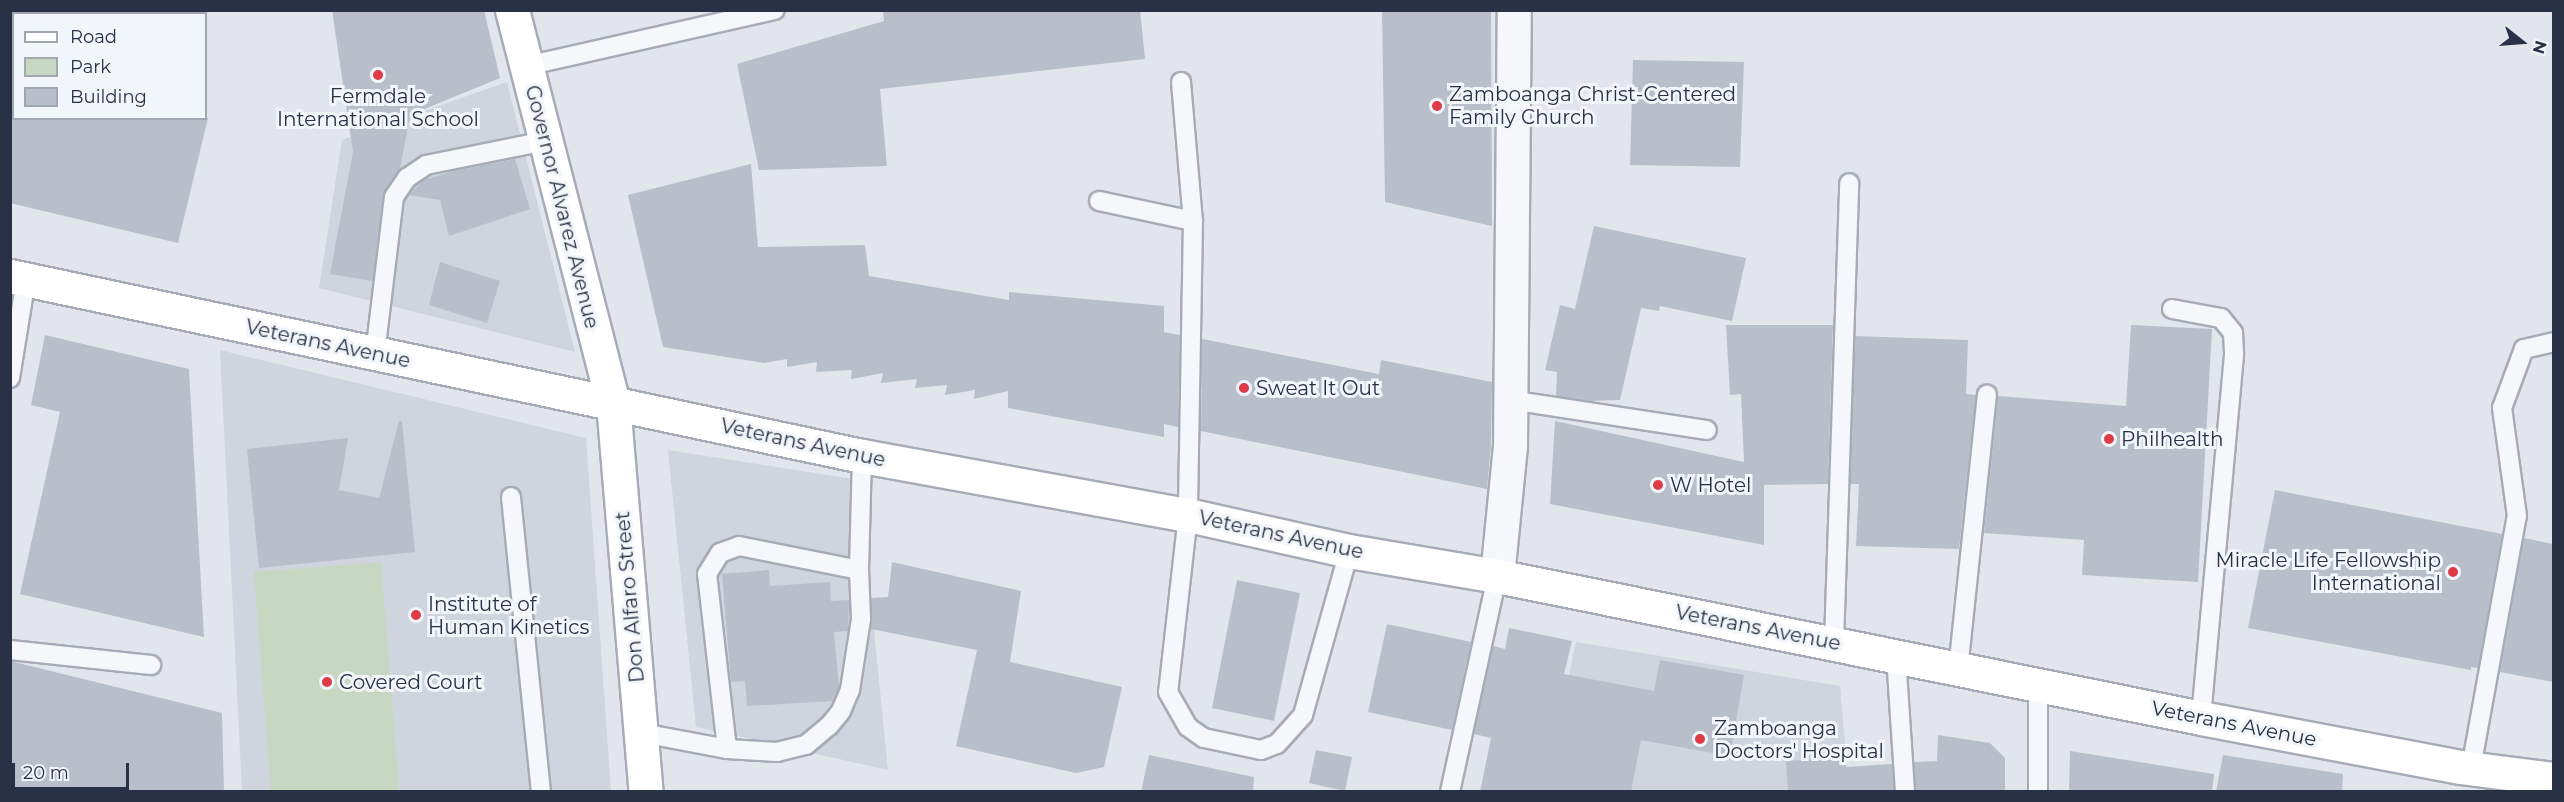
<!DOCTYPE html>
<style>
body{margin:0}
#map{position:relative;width:2564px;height:802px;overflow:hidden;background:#e2e5ec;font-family:Montserrat,sans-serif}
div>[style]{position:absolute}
.built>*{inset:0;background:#d0d4de}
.green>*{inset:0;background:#c6d7c2}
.building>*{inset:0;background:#b9becb}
.roads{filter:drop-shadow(2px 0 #a6abb7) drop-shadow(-2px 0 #a6abb7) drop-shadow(0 2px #a6abb7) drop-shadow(0 -2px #a6abb7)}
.service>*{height:18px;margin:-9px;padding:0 9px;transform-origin:9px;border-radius:9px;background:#f5f7fa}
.minor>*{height:33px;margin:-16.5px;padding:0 16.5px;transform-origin:16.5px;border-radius:16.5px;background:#f5f7fa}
.secondary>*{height:33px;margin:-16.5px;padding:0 16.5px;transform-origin:16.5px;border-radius:16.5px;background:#fff}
.primary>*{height:33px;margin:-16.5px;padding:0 16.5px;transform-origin:16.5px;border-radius:16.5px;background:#fff}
.dots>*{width:16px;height:16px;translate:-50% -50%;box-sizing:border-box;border:3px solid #f2f5f9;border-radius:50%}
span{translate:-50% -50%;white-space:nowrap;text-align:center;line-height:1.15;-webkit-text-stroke:6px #f2f5f9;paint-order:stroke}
.poi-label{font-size:20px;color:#283146}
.left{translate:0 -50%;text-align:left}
.right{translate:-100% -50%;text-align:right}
.street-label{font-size:20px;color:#283146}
.frame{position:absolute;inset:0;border:12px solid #283146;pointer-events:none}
.legend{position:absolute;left:12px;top:12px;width:195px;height:108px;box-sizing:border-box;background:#f2f5f9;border:2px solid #a1a7b1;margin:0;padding:8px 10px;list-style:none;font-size:18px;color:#283146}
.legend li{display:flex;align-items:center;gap:12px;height:30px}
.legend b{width:30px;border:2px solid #a1a7b1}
.north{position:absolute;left:2492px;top:12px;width:60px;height:60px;-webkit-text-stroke:4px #f2f5f9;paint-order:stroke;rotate:107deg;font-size:16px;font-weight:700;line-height:24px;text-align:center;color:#283146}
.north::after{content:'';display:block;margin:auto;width:21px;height:27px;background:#283146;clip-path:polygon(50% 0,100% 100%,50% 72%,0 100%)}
.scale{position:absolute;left:12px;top:763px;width:117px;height:27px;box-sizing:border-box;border:3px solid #283146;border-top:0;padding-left:8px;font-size:18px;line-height:21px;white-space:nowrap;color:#283146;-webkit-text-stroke:4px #f2f5f9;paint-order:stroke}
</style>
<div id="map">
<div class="built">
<div style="clip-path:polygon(507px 82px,575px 352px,319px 288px,342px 140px)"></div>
<div style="clip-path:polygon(220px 350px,586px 438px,611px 791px,242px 791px)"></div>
<div style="clip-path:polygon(668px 450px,859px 480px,888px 770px,696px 727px)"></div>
<div style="clip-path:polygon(1576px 642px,1840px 686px,1849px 791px,1544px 792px)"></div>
</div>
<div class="green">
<div style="clip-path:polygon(381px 562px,399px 791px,271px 791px,254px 572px)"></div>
</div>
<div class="building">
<div style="clip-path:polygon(332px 10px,484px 10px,500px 78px,410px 115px,400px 169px,383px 196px,373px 281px,330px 274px,353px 152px)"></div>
<div style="clip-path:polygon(883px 10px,1140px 10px,1145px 59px,880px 89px,887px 166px,759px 170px,737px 64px,884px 21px)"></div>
<div style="clip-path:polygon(1382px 10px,1491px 10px,1492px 226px,1385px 202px)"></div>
<div style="clip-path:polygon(1633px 60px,1744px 62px,1740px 167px,1630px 165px)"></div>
<div style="clip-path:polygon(10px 118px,208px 118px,178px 243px,10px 203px)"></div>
<div style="clip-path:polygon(515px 159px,530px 209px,449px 236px,440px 200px,409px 195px,424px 180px,454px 171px)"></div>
<div style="clip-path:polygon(751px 164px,758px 247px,865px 245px,869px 276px,1009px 300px,1009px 292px,1164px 306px,1164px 332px,1180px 335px,1178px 427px,1164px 424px,1164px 437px,1008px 408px,1008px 391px,974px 399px,975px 390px,945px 395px,947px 385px,915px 388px,917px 379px,881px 383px,883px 373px,851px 379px,852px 370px,816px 372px,817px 362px,787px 367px,787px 359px,764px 363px,663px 347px,628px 195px)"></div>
<div style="clip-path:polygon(1594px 226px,1746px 258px,1732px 321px,1660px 306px,1659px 311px,1641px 308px,1620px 400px,1590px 401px,1556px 396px,1557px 372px,1545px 370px,1560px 305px,1575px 309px)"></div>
<div style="clip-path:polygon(440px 262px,500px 281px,487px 323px,429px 305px)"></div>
<div style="clip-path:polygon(1726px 325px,1833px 325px,1828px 484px,1764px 485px,1764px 545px,1550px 504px,1555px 421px,1744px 462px,1741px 394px,1730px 395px)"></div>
<div style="clip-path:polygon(2131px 325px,2212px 329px,2198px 582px,2082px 575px,2084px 540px,1984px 533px,1998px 396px,2126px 406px)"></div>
<div style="clip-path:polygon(45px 335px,189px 369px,204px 637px,20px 594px,60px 412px,31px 405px)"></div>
<div style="clip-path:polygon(1855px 336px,1968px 340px,1966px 394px,1976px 395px,1959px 549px,1856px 546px,1859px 484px,1850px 484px)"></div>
<div style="clip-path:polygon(1202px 339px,1379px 374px,1381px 360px,1492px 382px,1491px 444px,1487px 489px,1201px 431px)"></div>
<div style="clip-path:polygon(399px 421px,402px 421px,415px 552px,259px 568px,247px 449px,348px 438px,339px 490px,379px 498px)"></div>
<div style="clip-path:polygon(2275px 490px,2502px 534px,2478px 668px,2471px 667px,2471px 670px,2248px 628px)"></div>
<div style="clip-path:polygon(2524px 538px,2553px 544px,2553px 682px,2500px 672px)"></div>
<div style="clip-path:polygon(892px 562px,1021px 591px,1010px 662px,1122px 687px,1104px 767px,1076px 773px,956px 746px,977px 650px,871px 629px,871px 598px,888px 597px)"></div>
<div style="clip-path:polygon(769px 570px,770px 586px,830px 582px,831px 601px,849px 600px,848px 631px,834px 632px,839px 687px,833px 701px,747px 706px,745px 681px,731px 682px,722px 574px)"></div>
<div style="clip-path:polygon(1237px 580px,1300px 593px,1274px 721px,1212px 708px)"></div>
<div style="clip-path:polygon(1387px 624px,1471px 642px,1452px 730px,1368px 712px)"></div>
<div style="clip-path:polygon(1509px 628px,1572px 641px,1564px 674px,1654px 691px,1660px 660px,1744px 675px,1730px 756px,1641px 740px,1631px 792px,1480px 792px,1491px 738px,1474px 734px,1493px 646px,1505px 649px)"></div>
<div style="clip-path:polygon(10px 661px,222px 713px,224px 792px,10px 792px)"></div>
<div style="clip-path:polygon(1938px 735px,1990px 743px,2005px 758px,2005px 792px,1916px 792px,1914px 762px,1937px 761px)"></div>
<div style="clip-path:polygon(1316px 750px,1352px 757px,1345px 791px,1309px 783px)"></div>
<div style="clip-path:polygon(2070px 751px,2214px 774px,2212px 792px,2069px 792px)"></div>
<div style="clip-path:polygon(1149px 755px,1254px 777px,1253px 792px,1141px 792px)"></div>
<div style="clip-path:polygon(2223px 755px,2343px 774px,2342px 792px,2216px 792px)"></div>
<div style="clip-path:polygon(1846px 757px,1846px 767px,1892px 764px,1894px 792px,1788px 792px,1786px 761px)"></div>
</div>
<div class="roads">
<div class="service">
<div style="left:526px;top:66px;width:255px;rotate:-12.7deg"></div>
<div style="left:1181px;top:82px;width:140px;rotate:85.1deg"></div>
<div style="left:1193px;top:221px;width:294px;rotate:91deg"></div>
<div style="left:1188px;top:515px;width:178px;rotate:96.4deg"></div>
<div style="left:1168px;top:692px;width:40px;rotate:60.3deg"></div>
<div style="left:1188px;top:727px;width:19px;rotate:35deg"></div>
<div style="left:1204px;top:738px;width:58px;rotate:11.9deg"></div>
<div style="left:1261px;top:750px;width:17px;rotate:-21deg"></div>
<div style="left:1277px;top:744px;width:39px;rotate:-48deg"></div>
<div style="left:1303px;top:715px;width:170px;rotate:-74.3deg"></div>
<div style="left:1099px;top:201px;width:96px;rotate:12deg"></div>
<div style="left:2172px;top:309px;width:50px;rotate:10.4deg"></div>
<div style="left:2221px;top:318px;width:19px;rotate:51deg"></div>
<div style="left:2233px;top:333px;width:22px;rotate:87deg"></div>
<div style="left:2234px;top:355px;width:364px;rotate:95.2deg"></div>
<div style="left:375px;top:354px;width:158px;rotate:-83.1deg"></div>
<div style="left:394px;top:197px;width:23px;rotate:-56deg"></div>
<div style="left:407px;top:178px;width:23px;rotate:-34deg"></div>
<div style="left:426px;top:165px;width:121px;rotate:-11.4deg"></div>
<div style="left:10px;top:378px;width:100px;rotate:-80.8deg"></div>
<div style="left:1510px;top:400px;width:199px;rotate:8.7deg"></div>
<div style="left:511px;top:497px;width:297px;rotate:84.2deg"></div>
<div style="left:1834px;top:643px;width:460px;rotate:-88.1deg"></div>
<div style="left:10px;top:650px;width:142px;rotate:6.1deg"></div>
<div style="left:1896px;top:656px;width:136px;rotate:86.2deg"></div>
<div style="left:1958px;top:670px;width:277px;rotate:-84deg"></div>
<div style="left:642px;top:733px;width:86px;rotate:10.7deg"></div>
<div style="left:727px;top:749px;width:50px;rotate:3.4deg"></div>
<div style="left:777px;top:752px;width:30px;rotate:-14deg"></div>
<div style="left:806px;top:745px;width:30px;rotate:-40deg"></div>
<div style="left:829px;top:726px;width:19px;rotate:-51deg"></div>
<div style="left:841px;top:711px;width:23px;rotate:-67deg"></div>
<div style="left:850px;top:690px;width:72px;rotate:-81.2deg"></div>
<div style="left:861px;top:619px;width:49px;rotate:-92.3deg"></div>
<div style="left:859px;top:570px;width:114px;rotate:-88.5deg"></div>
<div style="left:727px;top:749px;width:176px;rotate:-96.5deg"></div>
<div style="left:707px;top:574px;width:25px;rotate:-58deg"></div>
<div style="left:720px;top:553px;width:20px;rotate:-20deg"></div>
<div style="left:739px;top:546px;width:122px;rotate:11.3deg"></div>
<div style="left:2471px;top:768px;width:256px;rotate:-79.7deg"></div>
<div style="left:2517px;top:516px;width:109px;rotate:-97.9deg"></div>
<div style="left:2502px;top:408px;width:63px;rotate:-69.6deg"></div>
<div style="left:2524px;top:349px;width:31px;rotate:-13deg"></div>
<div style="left:1450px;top:792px;width:221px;rotate:-77.7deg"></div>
<div style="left:2038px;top:792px;width:106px;rotate:-90deg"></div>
</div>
<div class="minor">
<div style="left:1497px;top:576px;width:132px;rotate:-84.3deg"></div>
<div style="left:1510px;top:445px;width:435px;rotate:-89.5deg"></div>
</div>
<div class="secondary">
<div style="left:512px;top:10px;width:406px;rotate:75.6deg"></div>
<div style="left:613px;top:403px;width:390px;rotate:85.2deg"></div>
</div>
<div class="primary">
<div style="left:10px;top:276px;width:871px;rotate:11.93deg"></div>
<div style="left:862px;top:456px;width:331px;rotate:10.3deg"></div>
<div style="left:1188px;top:515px;width:165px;rotate:12.6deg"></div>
<div style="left:1349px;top:551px;width:150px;rotate:9.6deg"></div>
<div style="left:1497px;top:576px;width:718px;rotate:11.4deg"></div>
<div style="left:2201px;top:718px;width:264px;rotate:10.7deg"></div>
<div style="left:2460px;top:767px;width:95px;rotate:7.3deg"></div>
</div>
</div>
<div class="dots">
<div style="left:378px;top:75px;background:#de3a47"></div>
<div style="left:1437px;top:106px;background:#de3a47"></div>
<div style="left:1244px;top:388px;background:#de3a47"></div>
<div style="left:2109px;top:439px;background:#de3a47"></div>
<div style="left:1658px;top:485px;background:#de3a47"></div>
<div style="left:2453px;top:572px;background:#de3a47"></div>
<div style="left:416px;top:615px;background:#de3a47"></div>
<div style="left:327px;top:682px;background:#de3a47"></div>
<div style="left:1700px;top:739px;background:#de3a47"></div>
</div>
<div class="poi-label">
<span class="left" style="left:1449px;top:106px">Zamboanga Christ-Centered<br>Family Church</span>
<span style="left:378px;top:108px">Fermdale<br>International School</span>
<span class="left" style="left:1256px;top:388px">Sweat It Out</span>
<span class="left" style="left:2121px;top:439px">Philhealth</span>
<span class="left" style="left:1670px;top:485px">W Hotel</span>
<span class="right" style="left:2441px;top:572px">Miracle Life Fellowship<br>International</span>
<span class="left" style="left:428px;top:616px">Institute of<br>Human Kinetics</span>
<span class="left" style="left:339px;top:682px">Covered Court</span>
<span class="left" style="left:1714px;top:740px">Zamboanga<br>Doctors' Hospital</span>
</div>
<div class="street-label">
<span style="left:562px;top:207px;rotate:76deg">Governor Alvarez Avenue</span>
<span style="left:328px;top:344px;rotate:12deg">Veterans Avenue</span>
<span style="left:803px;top:443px;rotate:12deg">Veterans Avenue</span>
<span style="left:1281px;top:535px;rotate:12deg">Veterans Avenue</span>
<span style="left:630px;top:597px;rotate:-95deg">Don Alfaro Street</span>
<span style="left:1758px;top:628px;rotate:11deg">Veterans Avenue</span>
<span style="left:2234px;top:724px;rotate:11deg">Veterans Avenue</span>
</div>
<div class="frame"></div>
<ul class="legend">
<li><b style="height:8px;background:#fff"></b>Road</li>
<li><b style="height:16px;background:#c6d7c2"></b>Park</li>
<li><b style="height:16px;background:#b9becb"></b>Building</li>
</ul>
<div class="north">N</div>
<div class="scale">20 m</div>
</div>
